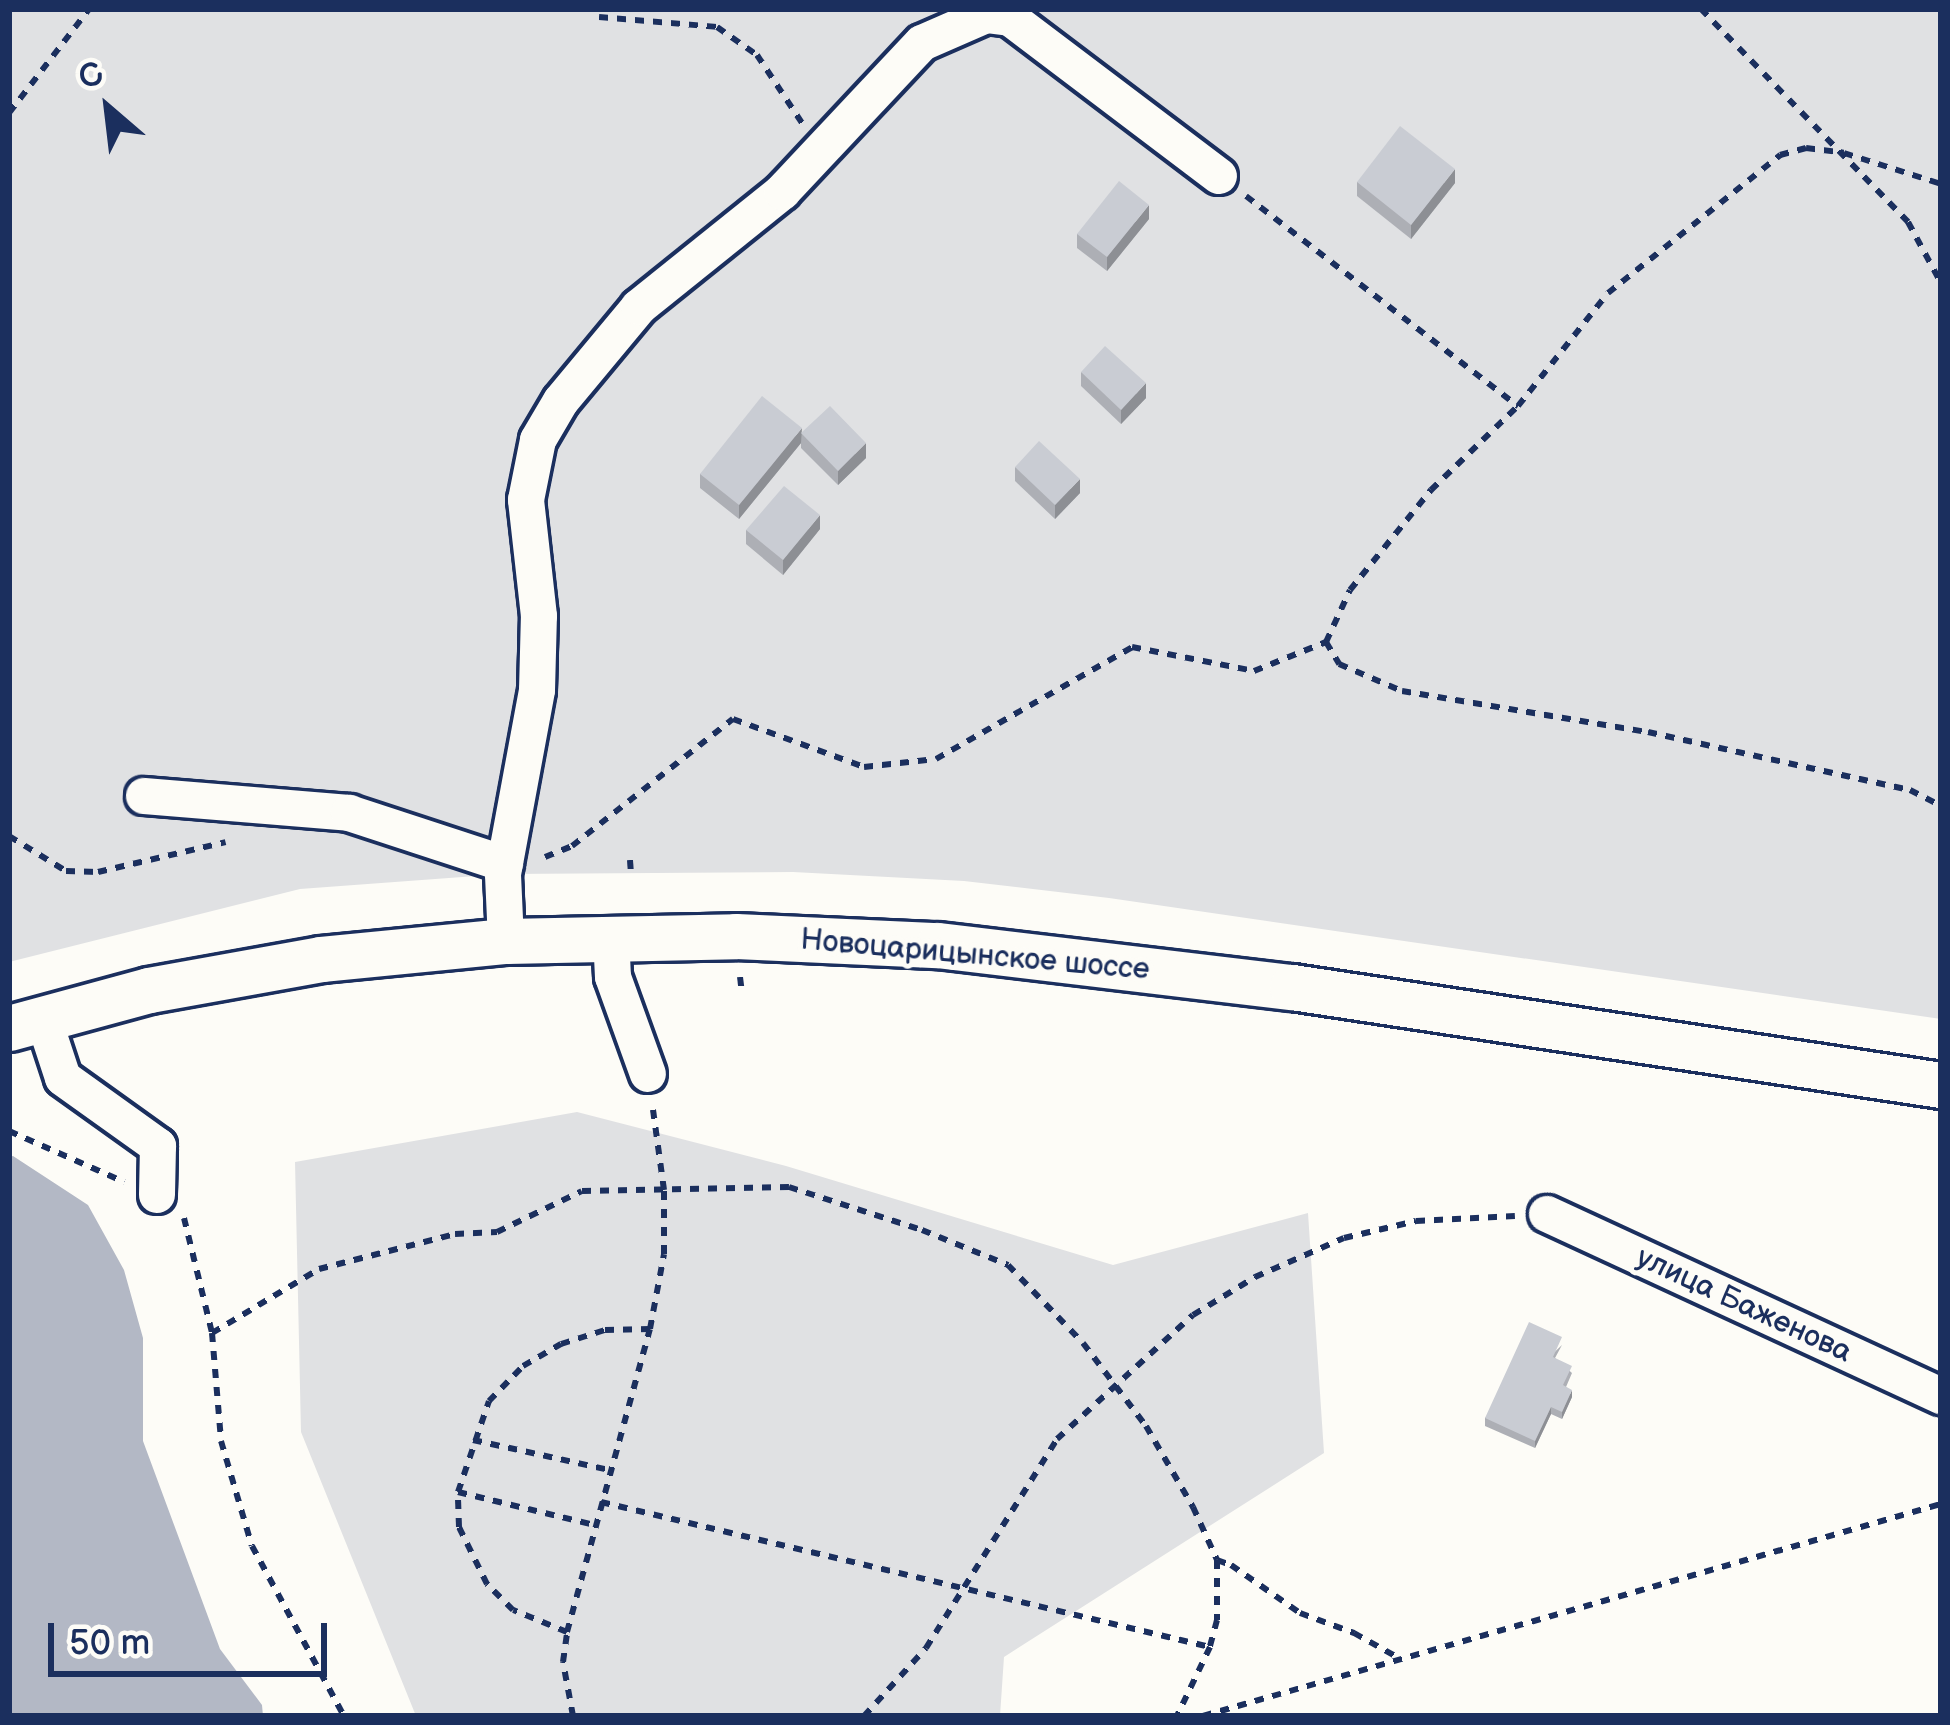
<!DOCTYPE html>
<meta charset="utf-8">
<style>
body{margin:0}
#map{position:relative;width:1950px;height:1725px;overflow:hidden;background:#fdfcf7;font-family:"Balsamiq Sans",sans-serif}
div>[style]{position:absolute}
.green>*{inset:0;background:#e0e1e3}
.water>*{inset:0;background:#b3b8c5}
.path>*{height:6px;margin-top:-3px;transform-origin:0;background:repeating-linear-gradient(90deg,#1b2f5e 0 9px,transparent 0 18px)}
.roads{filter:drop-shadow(3px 0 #1b2f5e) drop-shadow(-3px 0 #1b2f5e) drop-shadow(0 3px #1b2f5e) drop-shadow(0 -3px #1b2f5e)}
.minor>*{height:36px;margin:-18px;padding:0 18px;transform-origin:18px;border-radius:18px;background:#fdfcf7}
.major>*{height:45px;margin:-22.5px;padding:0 22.5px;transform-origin:22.5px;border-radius:22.5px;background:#fdfcf7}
.wall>*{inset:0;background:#adafb5}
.shaded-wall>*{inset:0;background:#8d8f94}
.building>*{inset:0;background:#c9ccd3}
span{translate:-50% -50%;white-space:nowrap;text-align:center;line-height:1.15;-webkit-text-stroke:10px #fdfcf7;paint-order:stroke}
.street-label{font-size:30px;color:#1b2f5e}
.frame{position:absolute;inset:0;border:12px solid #1b2f5e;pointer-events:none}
.north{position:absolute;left:48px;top:48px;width:120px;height:120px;-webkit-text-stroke:9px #fdfcf7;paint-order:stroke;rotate:332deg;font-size:33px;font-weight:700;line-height:48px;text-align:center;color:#1b2f5e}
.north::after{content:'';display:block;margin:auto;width:42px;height:54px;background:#1b2f5e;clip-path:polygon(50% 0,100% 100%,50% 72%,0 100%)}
.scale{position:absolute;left:48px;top:1623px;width:279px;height:54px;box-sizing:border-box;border:6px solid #1b2f5e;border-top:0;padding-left:15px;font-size:36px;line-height:42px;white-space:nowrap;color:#1b2f5e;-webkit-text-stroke:9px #fdfcf7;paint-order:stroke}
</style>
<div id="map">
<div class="green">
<div style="clip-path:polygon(9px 9px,1941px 9px,1941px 1019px,1109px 898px,964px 881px,793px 872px,503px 874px,300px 889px,9px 962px)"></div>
<div style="clip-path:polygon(577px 1112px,786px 1166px,1113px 1265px,1308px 1213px,1324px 1453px,1004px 1657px,1000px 1716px,416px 1716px,301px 1432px,295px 1162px)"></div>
</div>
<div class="water">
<div style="clip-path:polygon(13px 1156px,88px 1205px,124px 1270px,143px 1338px,143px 1441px,220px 1649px,262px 1705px,263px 1716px,9px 1716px,9px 1157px)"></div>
</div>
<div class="path">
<div style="left:1701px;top:9px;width:297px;rotate:45.8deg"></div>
<div style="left:1908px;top:222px;width:69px;rotate:61.6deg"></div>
<div style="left:599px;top:17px;width:118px;rotate:4.8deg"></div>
<div style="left:717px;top:27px;width:49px;rotate:35deg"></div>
<div style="left:757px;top:55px;width:82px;rotate:56.5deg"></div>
<div style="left:9px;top:113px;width:131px;rotate:-52.4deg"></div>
<div style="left:1246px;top:196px;width:344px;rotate:37.7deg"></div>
<div style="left:1326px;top:642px;width:26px;rotate:59deg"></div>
<div style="left:1339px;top:664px;width:69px;rotate:23.2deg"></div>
<div style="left:1402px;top:691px;width:249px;rotate:9.5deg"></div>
<div style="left:1648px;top:732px;width:268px;rotate:12.5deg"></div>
<div style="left:1910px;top:790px;width:35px;rotate:27deg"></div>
<div style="left:9px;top:836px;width:67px;rotate:31.6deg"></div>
<div style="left:66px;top:871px;width:32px;rotate:2deg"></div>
<div style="left:98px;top:872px;width:131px;rotate:-13.2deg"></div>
<div style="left:545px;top:857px;width:29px;rotate:-22deg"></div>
<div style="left:572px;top:846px;width:205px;rotate:-38.3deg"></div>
<div style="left:733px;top:719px;width:140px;rotate:20.1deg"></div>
<div style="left:864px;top:767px;width:72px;rotate:-6.3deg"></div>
<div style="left:936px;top:759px;width:226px;rotate:-29.7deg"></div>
<div style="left:1132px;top:647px;width:124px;rotate:11.1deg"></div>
<div style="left:1254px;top:671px;width:78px;rotate:-21.9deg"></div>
<div style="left:1326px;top:642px;width:57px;rotate:-65.2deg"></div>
<div style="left:1350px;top:590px;width:129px;rotate:-51deg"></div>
<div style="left:1431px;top:490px;width:121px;rotate:-44deg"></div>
<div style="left:1518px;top:406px;width:144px;rotate:-51.5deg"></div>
<div style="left:1608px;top:293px;width:221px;rotate:-38.7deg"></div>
<div style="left:1780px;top:155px;width:27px;rotate:-15deg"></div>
<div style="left:1806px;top:148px;width:38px;rotate:7deg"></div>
<div style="left:1844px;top:153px;width:102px;rotate:17.7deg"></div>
<div style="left:630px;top:860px;width:14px;rotate:86deg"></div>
<div style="left:740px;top:977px;width:16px;rotate:83deg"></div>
<div style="left:9px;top:1131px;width:126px;rotate:23.9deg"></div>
<div style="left:184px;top:1218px;width:118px;rotate:76.3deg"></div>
<div style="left:212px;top:1333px;width:108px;rotate:85.2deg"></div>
<div style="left:221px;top:1441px;width:109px;rotate:73.6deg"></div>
<div style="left:252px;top:1546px;width:193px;rotate:61.6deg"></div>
<div style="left:212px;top:1333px;width:125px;rotate:-30.9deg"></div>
<div style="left:319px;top:1269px;width:140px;rotate:-14.4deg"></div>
<div style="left:455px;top:1234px;width:42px;rotate:-2.7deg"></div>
<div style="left:497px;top:1232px;width:94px;rotate:-25.8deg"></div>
<div style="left:582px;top:1191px;width:207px;rotate:-1.1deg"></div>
<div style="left:789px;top:1187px;width:140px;rotate:17.9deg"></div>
<div style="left:922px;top:1230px;width:93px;rotate:22.1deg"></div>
<div style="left:1008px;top:1265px;width:108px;rotate:46.1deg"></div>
<div style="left:1083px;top:1343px;width:104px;rotate:52.8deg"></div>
<div style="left:1146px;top:1426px;width:94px;rotate:59.9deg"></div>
<div style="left:1193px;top:1507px;width:58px;rotate:65.6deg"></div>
<div style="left:1217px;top:1560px;width:60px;rotate:90deg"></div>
<div style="left:1217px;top:1620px;width:28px;rotate:105deg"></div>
<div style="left:1210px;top:1647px;width:76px;rotate:115.6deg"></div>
<div style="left:473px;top:1440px;width:140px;rotate:12.4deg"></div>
<div style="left:458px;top:1492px;width:140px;rotate:13.6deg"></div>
<div style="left:601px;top:1502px;width:626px;rotate:13.39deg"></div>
<div style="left:1217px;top:1560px;width:15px;rotate:20deg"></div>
<div style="left:1231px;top:1565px;width:84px;rotate:34.8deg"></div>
<div style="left:1300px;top:1613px;width:58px;rotate:20.3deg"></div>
<div style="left:1354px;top:1633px;width:49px;rotate:29.2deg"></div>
<div style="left:567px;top:1632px;width:58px;rotate:-157.8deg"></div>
<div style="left:513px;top:1610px;width:37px;rotate:-135deg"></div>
<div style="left:487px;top:1584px;width:64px;rotate:-116.2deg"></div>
<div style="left:459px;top:1527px;width:35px;rotate:-92deg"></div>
<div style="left:458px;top:1492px;width:96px;rotate:-71.2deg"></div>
<div style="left:489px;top:1401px;width:49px;rotate:-45.8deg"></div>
<div style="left:523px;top:1366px;width:44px;rotate:-30.1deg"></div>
<div style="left:561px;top:1344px;width:46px;rotate:-17.7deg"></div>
<div style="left:605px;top:1330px;width:45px;rotate:-1.3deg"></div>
<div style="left:573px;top:1716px;width:55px;rotate:-100.5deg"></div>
<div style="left:563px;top:1662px;width:30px;rotate:-82deg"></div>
<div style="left:567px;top:1632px;width:314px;rotate:-74.7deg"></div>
<div style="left:650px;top:1329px;width:76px;rotate:-79.4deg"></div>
<div style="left:664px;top:1254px;width:64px;rotate:-90deg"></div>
<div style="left:664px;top:1190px;width:81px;rotate:-97.8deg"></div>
<div style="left:864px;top:1716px;width:92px;rotate:-47.6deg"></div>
<div style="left:926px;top:1648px;width:247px;rotate:-57.9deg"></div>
<div style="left:1057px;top:1439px;width:184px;rotate:-42.4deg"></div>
<div style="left:1193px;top:1315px;width:73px;rotate:-31.5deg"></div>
<div style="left:1255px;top:1277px;width:97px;rotate:-23.7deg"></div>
<div style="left:1344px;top:1238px;width:74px;rotate:-13.3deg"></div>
<div style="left:1416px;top:1221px;width:99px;rotate:-2.9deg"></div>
<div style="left:1203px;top:1716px;width:768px;rotate:-16.03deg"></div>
</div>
<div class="roads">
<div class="minor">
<div style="left:144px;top:796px;width:206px;rotate:4.7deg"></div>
<div style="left:349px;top:813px;width:164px;rotate:18.1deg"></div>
<div style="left:611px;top:935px;width:42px;rotate:87.3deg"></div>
<div style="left:613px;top:977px;width:103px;rotate:70.2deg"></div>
<div style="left:506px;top:941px;width:67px;rotate:-92.6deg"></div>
<div style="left:503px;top:874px;width:187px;rotate:-79.5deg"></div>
<div style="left:537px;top:690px;width:74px;rotate:-88.5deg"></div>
<div style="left:539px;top:616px;width:117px;rotate:-96.4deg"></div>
<div style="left:526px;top:500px;width:61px;rotate:-78.7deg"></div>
<div style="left:538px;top:440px;width:45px;rotate:-59.5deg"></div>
<div style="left:561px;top:401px;width:122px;rotate:-50.3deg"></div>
<div style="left:639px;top:307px;width:184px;rotate:-38.8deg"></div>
<div style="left:782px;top:192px;width:204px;rotate:-46.8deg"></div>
<div style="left:922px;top:43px;width:70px;rotate:-23.6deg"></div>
<div style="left:986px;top:15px;width:24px;rotate:7deg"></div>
<div style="left:1010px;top:18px;width:262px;rotate:37.1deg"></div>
<div style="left:43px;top:1017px;width:64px;rotate:71.8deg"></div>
<div style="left:63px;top:1078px;width:117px;rotate:35.6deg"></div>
<div style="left:158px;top:1146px;width:49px;rotate:91.2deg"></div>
<div style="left:1547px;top:1214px;width:434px;rotate:24.8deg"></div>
</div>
<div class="major">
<div style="left:9px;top:1028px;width:145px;rotate:-15.2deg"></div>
<div style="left:149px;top:990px;width:175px;rotate:-10.2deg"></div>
<div style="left:321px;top:959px;width:186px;rotate:-5.6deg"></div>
<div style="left:506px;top:941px;width:230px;rotate:-1.2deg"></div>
<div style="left:736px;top:936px;width:202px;rotate:2.6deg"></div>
<div style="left:938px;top:945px;width:356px;rotate:6.8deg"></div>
<div style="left:1292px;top:987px;width:656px;rotate:8.59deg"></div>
</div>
</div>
<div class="wall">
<div style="clip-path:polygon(1357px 182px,1455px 183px,1411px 239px,1357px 196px)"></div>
<div style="clip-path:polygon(1149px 219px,1107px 271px,1077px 248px,1077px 234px)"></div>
<div style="clip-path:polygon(1081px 372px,1146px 398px,1121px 424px,1081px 386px)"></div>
<div style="clip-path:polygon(802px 433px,866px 458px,838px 485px,801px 448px,801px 443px,739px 519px,700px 488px,700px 474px)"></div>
<div style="clip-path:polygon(1015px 467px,1080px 493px,1055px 519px,1015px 481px)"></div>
<div style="clip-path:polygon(820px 529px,783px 575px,746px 544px,746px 530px)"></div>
<div style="clip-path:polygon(1562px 1345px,1555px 1358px,1572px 1373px,1566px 1387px,1572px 1397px,1562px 1419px,1551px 1414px,1535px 1448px,1485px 1426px,1485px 1418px)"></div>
</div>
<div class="shaded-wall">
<div style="clip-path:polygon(1455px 169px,1455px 183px,1411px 239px,1411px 225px)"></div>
<div style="clip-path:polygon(1149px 205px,1149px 219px,1107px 271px,1107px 257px)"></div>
<div style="clip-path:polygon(1146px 383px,1146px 398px,1121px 424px,1121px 410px)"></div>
<div style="clip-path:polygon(802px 428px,801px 443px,739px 519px,739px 505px)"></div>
<div style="clip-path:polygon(866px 443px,866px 458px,838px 485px,838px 471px)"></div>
<div style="clip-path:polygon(1080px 479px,1080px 493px,1055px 519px,1055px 505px)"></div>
<div style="clip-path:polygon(820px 515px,820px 529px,783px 575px,783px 560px)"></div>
<div style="clip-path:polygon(1572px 1390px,1572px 1397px,1562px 1419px,1562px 1412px)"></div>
<div style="clip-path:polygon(1551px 1407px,1551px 1414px,1535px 1448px,1535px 1441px)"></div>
</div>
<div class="building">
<div style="clip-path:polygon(1400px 126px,1455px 169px,1411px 225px,1357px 182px)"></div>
<div style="clip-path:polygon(1119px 181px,1149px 205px,1107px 257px,1077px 234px)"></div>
<div style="clip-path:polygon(1105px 346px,1146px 383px,1121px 410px,1081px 372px)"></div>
<div style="clip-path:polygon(762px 396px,802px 428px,739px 505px,700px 474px)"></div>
<div style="clip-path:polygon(830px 406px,866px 443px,838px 471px,801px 433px)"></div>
<div style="clip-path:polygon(1039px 441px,1080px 479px,1055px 505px,1015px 467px)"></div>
<div style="clip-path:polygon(784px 486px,820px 515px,783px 560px,746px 530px)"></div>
<div style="clip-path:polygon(1529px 1322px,1562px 1337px,1553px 1357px,1572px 1366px,1563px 1385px,1572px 1390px,1562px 1412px,1551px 1407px,1535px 1441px,1485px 1418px)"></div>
</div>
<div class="street-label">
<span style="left:975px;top:955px;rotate:5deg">Новоцарицынское шоссе</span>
<span style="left:1744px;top:1305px;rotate:25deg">улица Баженова</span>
</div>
<div class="frame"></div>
<div class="north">С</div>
<div class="scale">50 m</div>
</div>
